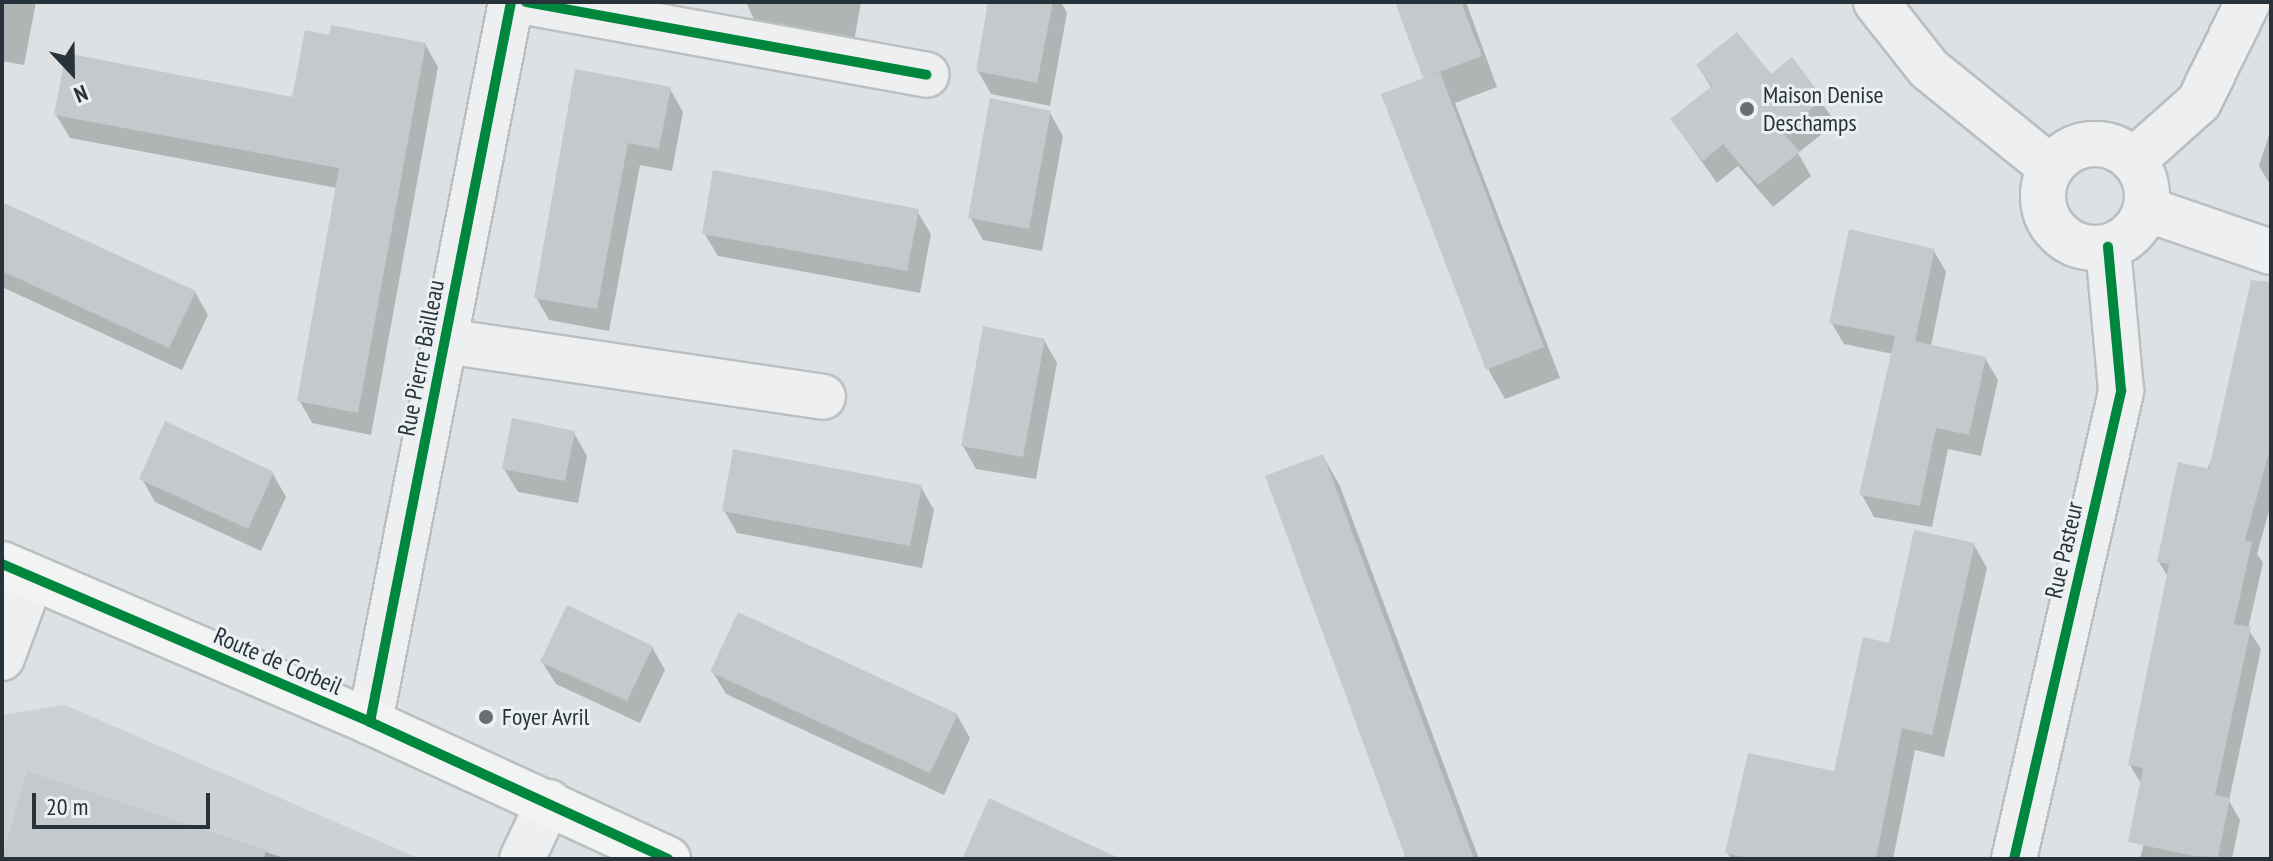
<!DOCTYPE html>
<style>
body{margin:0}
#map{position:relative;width:2273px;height:861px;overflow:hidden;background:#dee1e3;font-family:"PT Sans Narrow",sans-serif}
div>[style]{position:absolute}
.built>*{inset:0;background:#ccd1d6}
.shadow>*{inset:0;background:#0003}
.building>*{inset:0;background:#c6c9cb}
.roads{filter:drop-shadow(2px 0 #bcbfc1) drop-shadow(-2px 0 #bcbfc1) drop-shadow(0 2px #bcbfc1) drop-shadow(0 -2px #bcbfc1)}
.minor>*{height:44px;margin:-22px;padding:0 22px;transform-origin:22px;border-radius:22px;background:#edeff0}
.minor>.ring{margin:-22px;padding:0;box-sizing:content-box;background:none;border:44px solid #edeff0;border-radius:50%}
.major>*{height:44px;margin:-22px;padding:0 22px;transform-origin:22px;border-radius:22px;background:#f2f4f4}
.cycleway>*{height:10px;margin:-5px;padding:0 5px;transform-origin:5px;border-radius:5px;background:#00873e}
.dots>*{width:22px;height:22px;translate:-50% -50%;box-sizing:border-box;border:4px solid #ebf0f3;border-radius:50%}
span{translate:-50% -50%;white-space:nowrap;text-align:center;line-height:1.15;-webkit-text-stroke:6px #ebf0f3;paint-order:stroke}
.poi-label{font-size:24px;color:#27323a}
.left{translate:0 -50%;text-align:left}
.street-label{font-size:24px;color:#27323a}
.frame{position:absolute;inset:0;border:4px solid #27323a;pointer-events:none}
.north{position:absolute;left:32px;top:32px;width:80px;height:80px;-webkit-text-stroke:6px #ebf0f3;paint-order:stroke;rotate:158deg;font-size:22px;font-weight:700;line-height:32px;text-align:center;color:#27323a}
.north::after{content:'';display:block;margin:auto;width:28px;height:36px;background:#27323a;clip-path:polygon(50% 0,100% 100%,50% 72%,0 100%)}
.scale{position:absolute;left:32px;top:793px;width:178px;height:36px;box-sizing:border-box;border:4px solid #27323a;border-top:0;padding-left:10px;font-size:24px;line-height:28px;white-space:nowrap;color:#27323a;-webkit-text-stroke:6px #ebf0f3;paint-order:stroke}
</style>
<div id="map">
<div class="built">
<div style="clip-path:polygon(65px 705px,421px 859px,2px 859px,2px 715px)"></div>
</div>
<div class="shadow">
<div style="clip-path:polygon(2px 2px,36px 2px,24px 65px,2px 61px)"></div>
<div style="clip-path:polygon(633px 2px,669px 2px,668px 9px)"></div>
<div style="clip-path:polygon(746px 2px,861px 2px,853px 47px,758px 28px)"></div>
<div style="clip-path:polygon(990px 2px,1061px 2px,1067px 13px,1050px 106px,991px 94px,978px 71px)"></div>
<div style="clip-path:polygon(1397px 2px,1466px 2px,1497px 87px,1455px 103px,1560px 378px,1505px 399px,1488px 369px,1426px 80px)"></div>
<div style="clip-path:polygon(331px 37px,425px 44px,438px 67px,371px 435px,312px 423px,299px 400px,337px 188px,70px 138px,56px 115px,294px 99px)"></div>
<div style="clip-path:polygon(1791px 60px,1836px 123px,1798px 153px,1811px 176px,1773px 207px,1738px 166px,1717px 183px,1672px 120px,1712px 89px,1698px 66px,1771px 77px)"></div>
<div style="clip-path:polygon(577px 72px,670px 89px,683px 112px,672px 171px,640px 165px,609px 331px,549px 320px,536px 297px)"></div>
<div style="clip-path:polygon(1050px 113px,1063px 136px,1042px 251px,983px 240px,970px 217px)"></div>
<div style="clip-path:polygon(2271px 129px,2271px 186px,2259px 166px)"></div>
<div style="clip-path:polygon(2px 204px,195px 292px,208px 315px,182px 370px,2px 287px)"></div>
<div style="clip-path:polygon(917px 211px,931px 234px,920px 293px,718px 256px,704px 233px)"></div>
<div style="clip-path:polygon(1934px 251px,1946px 272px,1931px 346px,1985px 358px,1998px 380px,1981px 456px,1948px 449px,1932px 527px,1874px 517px,1862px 495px,1893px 354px,1844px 344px,1831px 322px)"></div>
<div style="clip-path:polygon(1044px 340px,1057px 363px,1036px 479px,976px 469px,963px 446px)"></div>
<div style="clip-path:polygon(2271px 345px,2271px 504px,2257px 554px,2263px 563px,2248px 629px,2261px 649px,2229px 801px,2240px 820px,2232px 859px,2140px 859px,2146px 835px,2142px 785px,2130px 765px,2168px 577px,2159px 562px)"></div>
<div style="clip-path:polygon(574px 433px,587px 456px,578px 503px,518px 492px,504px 469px)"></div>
<div style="clip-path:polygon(1323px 456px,1340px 486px,1479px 859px,1408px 859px)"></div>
<div style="clip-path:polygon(273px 474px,286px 497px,261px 551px,155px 502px,142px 479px)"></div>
<div style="clip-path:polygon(921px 487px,934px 510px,922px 568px,737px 533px,724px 510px)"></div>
<div style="clip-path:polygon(1974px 545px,1987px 568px,1944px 757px,1915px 750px,1893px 859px,1731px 859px,1727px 852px,1835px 774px,1891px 646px)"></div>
<div style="clip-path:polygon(652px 647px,665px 670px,640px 723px,556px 684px,542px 662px)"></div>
<div style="clip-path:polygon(712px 671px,957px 715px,970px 738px,944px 795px,726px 694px)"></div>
<div style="clip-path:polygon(28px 774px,287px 859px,2px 859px)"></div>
</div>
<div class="building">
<div style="clip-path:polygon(988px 2px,1053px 2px,1037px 83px,976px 71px)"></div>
<div style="clip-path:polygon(1395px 2px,1461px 2px,1482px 56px,1423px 78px)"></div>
<div style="clip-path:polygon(331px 25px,426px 43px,358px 413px,297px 401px,339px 168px,54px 115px,66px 53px,292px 97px,305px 30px,329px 35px)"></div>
<div style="clip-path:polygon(1737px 32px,1771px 74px,1792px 57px,1824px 99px,1782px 132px,1800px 152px,1758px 185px,1723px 144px,1703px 161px,1670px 119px,1712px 86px,1696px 65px)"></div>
<div style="clip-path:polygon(575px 69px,671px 87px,659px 149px,628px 143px,597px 309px,534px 298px)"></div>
<div style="clip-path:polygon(1440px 72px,1544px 347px,1486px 370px,1381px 94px)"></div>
<div style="clip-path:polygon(990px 98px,1051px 111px,1029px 229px,968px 218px)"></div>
<div style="clip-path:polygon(713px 170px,919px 209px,907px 271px,702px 234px)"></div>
<div style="clip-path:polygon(2px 202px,196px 291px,169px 348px,2px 271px)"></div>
<div style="clip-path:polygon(1849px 229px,1935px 249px,1915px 341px,1901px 338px,1986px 357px,1969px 435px,1936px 428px,1920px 506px,1859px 495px,1895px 336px,1829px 323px)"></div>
<div style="clip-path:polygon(2251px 280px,2271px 282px,2271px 445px,2245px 540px,2252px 542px,2234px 624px,2251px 627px,2215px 795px,2230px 798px,2218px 857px,2194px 856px,2128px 842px,2143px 768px,2128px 765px,2169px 564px,2157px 562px,2178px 462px,2209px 469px)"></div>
<div style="clip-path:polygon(983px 326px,1045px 339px,1023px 457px,961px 446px)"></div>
<div style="clip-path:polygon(512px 418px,575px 431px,565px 481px,502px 469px)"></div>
<div style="clip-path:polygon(165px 421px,274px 472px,248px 529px,139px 479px)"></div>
<div style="clip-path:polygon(733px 449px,922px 485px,910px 546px,722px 511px)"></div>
<div style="clip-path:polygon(1323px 454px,1474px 859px,1406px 859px,1265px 476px)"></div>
<div style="clip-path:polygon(1914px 530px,1975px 543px,1932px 735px,1902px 728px,1876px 859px,1754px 859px,1725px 853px,1748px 753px,1834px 771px,1863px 637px,1889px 643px)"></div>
<div style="clip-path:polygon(567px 605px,653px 646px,627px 701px,540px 662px)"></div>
<div style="clip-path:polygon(738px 612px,958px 714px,930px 773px,710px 672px)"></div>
<div style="clip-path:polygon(27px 771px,266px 850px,264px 859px,2px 859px)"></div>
<div style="clip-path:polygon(989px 798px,1121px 859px,962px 859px)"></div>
</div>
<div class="roads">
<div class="minor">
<div style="left:526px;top:2px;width:407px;rotate:10.3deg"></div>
<div style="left:1876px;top:2px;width:85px;rotate:51.7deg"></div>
<div style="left:1929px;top:69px;width:156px;rotate:39deg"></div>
<div class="ring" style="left:2043px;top:144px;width:60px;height:60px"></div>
<div style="left:2134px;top:160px;width:87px;rotate:-41.7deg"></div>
<div style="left:2199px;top:102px;width:111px;rotate:-63.9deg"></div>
<div style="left:2146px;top:209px;width:132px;rotate:19deg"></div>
<div style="left:445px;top:341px;width:382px;rotate:8.4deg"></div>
<div style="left:2px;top:658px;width:86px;rotate:-69.7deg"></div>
<div style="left:370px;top:722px;width:734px;rotate:-78.92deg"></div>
<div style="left:522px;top:859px;width:63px;rotate:-64.7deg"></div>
<div style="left:2014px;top:859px;width:481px;rotate:-77.1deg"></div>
<div style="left:2121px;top:390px;width:144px;rotate:-95.2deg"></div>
</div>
<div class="major">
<div style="left:2px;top:564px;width:400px;rotate:23.2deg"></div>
<div style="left:370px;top:722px;width:328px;rotate:24.7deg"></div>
</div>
</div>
<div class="cycleway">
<div style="left:526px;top:2px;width:407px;rotate:10.3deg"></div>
<div style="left:2px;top:564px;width:400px;rotate:23.2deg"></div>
<div style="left:370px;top:722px;width:328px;rotate:24.7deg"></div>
<div style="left:370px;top:722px;width:734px;rotate:-78.92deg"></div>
<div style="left:2014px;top:859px;width:481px;rotate:-77.1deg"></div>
<div style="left:2121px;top:390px;width:144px;rotate:-95.2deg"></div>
</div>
<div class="dots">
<div style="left:1747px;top:109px;background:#676f75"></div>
<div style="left:486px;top:717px;background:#676f75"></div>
</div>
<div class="poi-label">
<span class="left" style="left:1763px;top:109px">Maison Denise<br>Deschamps</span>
<span class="left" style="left:502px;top:717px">Foyer Avril</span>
</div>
<div class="street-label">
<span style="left:421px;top:358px;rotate:-79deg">Rue Pierre Bailleau</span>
<span style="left:2064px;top:550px;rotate:-77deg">Rue Pasteur</span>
<span style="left:278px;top:661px;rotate:23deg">Route de Corbeil</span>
</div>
<div class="frame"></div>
<div class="north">N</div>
<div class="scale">20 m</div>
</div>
